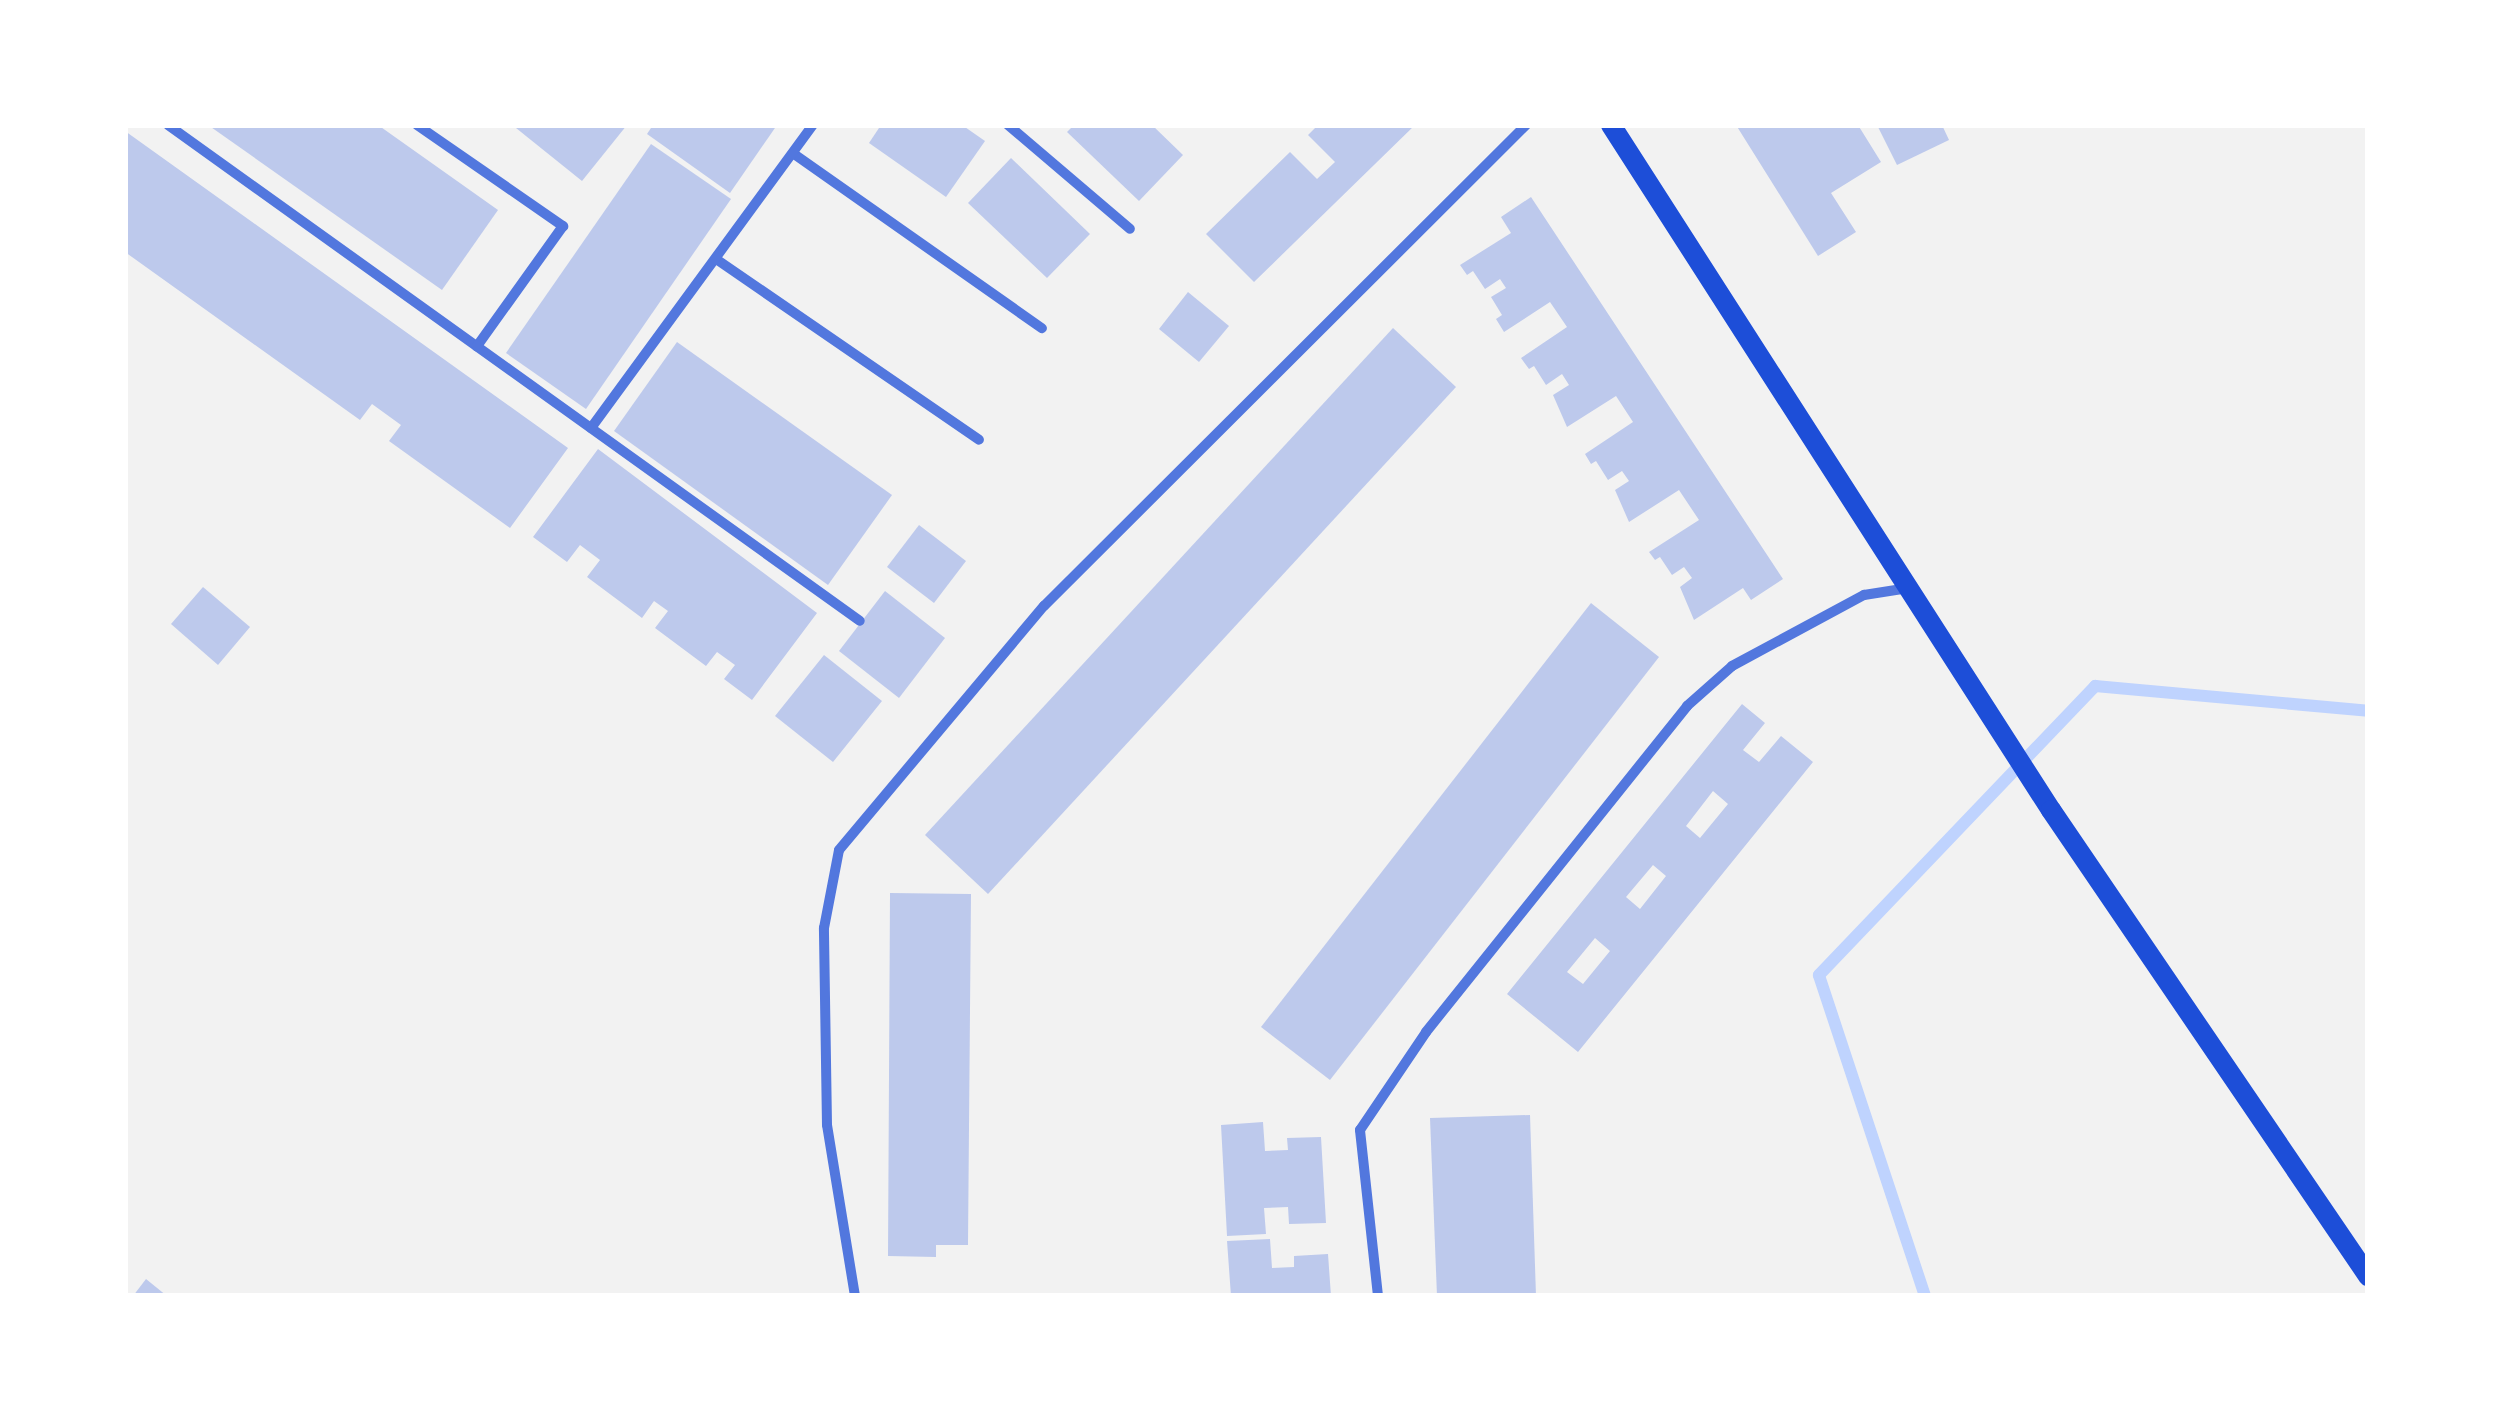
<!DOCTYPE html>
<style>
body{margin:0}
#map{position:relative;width:2493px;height:1421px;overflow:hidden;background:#f2f2f2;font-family:Karla,sans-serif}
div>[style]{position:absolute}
.stream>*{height:12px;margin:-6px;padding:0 6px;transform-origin:6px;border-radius:6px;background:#bfd3fe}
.building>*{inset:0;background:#bdc9ec}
.minor>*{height:10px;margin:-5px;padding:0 5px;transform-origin:5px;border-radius:5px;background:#5277de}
.secondary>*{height:20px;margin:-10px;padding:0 10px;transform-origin:10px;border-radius:10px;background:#1d4ed8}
span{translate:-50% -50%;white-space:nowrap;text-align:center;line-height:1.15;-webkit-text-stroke:10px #fff;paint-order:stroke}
.frame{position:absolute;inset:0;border:128px solid #fff;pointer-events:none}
</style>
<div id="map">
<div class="stream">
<div style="left:1925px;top:1296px;width:338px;rotate:-108.3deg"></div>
<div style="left:1819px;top:975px;width:400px;rotate:-46.3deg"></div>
<div style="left:2095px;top:686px;width:274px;rotate:5.2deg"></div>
</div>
<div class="building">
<div style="clip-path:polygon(208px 125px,378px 125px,498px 210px,442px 290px)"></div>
<div style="clip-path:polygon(518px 125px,627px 125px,582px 181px,516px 128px)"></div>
<div style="clip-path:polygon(653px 125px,777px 125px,730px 193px,647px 134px)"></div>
<div style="clip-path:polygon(881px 125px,962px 125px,985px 141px,946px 197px,869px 143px)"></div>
<div style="clip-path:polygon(1074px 125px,1152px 125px,1183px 155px,1139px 201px,1067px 132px)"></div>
<div style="clip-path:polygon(1318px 125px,1415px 125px,1254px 282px,1206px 234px,1290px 152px,1317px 179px,1335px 162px,1308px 135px)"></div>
<div style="clip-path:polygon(1736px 125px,1858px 125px,1881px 162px,1831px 193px,1856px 232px,1818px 256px)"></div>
<div style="clip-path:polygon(1877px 125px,1942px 125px,1949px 140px,1897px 165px)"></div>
<div style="clip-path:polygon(125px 131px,568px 448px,510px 528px,389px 441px,401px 425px,372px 404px,360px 420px,125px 252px)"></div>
<div style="clip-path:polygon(651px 144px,731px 199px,586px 409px,506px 353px)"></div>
<div style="clip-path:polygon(1011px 158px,1090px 234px,1047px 278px,968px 203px)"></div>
<div style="clip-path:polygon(1531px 197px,1783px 579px,1751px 600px,1743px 588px,1694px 620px,1680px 587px,1692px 578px,1684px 567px,1672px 575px,1660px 557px,1655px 560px,1649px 552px,1699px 520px,1679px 490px,1629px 522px,1615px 490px,1629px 481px,1622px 471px,1608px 480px,1596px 461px,1591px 464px,1585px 454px,1633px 422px,1616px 396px,1567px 427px,1553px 395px,1569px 385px,1562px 374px,1546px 385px,1534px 366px,1529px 369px,1521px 358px,1567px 327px,1550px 302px,1504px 332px,1496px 319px,1502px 315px,1491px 297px,1506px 288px,1500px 279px,1485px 289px,1473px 271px,1467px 275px,1460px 265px,1511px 233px,1501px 217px)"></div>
<div style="clip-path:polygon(1188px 292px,1229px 326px,1199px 362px,1159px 329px)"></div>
<div style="clip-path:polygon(1393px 328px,1456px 387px,988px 894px,925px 835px)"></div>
<div style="clip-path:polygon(677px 342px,892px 495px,828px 585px,614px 431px)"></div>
<div style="clip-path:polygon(598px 449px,817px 613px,752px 700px,724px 679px,735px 665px,717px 652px,706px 666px,655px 628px,668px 611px,654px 601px,642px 618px,587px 577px,600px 560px,580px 545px,567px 562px,533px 537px)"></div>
<div style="clip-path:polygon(919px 525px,966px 561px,934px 603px,887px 567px)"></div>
<div style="clip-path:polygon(203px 587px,250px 627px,218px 665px,171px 624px)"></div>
<div style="clip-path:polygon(885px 591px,945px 638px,899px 698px,839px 651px)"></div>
<div style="clip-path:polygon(1591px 603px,1659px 657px,1330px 1080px,1261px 1027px)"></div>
<div style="clip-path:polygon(824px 655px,882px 701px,833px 762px,775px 716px)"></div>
<div style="clip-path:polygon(evenodd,1742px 704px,1765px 723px,1743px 750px,1759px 762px,1781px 736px,1813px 762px,1578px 1052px,1507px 994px,1742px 704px,1713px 791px,1728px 804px,1700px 838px,1686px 826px,1713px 791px,1742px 704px,1653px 865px,1666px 876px,1640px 909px,1626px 897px,1653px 865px,1742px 704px,1595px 938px,1610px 951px,1583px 984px,1567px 972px,1595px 938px)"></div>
<div style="clip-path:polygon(890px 893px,971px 894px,968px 1245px,936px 1245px,936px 1257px,888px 1256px)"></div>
<div style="clip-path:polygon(1530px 1115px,1536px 1296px,1437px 1296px,1430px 1118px)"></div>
<div style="clip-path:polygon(1263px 1122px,1265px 1151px,1288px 1150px,1287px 1138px,1321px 1137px,1326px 1223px,1289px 1224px,1288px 1207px,1264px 1208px,1266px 1234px,1227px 1236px,1221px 1125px)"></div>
<div style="clip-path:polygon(1270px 1239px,1272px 1268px,1294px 1267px,1294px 1256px,1328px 1254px,1331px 1296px,1231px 1296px,1227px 1241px)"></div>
<div style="clip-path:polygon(146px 1279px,167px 1296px,133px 1296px)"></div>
</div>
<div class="minor">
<div style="left:168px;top:125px;width:851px;rotate:35.63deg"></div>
<div style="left:417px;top:125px;width:178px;rotate:34.7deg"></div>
<div style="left:563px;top:226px;width:148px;rotate:125.6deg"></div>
<div style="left:1008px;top:125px;width:160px;rotate:40.4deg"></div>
<div style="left:794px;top:154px;width:303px;rotate:35.1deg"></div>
<div style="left:716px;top:259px;width:319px;rotate:34.5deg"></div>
<div style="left:591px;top:428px;width:376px;rotate:-53.8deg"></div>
<div style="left:855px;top:1296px;width:173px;rotate:-99.3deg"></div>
<div style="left:827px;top:1125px;width:197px;rotate:-90.9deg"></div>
<div style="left:824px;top:928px;width:79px;rotate:-79.1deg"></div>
<div style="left:839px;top:850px;width:319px;rotate:-50deg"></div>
<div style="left:1044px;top:606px;width:681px;rotate:-44.94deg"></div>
<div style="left:1378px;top:1296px;width:167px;rotate:-96.2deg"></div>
<div style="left:1360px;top:1130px;width:118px;rotate:-56deg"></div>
<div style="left:1426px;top:1032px;width:418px;rotate:-51.3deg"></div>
<div style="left:1687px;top:706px;width:60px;rotate:-41.6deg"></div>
<div style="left:1732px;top:666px;width:150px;rotate:-28.3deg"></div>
<div style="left:1864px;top:595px;width:45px;rotate:-9deg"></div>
</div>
<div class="secondary">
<div style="left:1611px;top:125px;width:814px;rotate:57.29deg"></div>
<div style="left:2051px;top:810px;width:564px;rotate:55.77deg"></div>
</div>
<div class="frame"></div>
</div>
